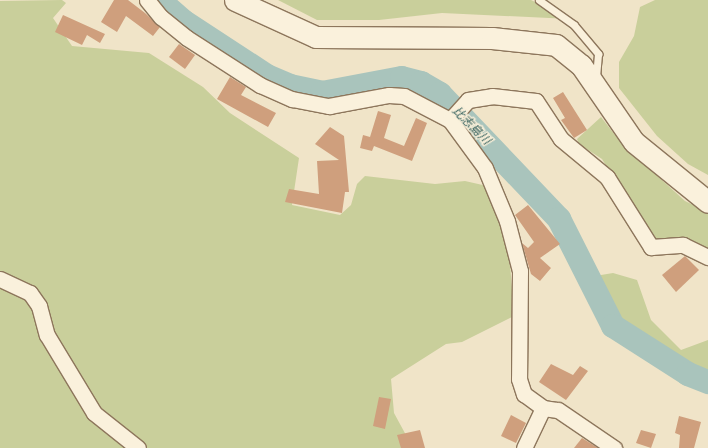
<!DOCTYPE html>
<meta charset="utf-8">
<style>
body{margin:0}
#map{position:relative;width:708px;height:448px;overflow:hidden;background:#f0e4c8;font-family:Bitter,"Noto Sans JP",serif}
div>[style]{position:absolute}
.green>*{inset:0;background:#c9cf9b}
.river>*{height:24px;margin:-12px;padding:0 12px;transform-origin:12px;border-radius:12px;background:#a9c4bc}
.building>*{inset:0;background:#cf9f7d}
.roads{filter:drop-shadow(1px 0 #8d765c) drop-shadow(-1px 0 #8d765c) drop-shadow(0 1px #8d765c) drop-shadow(0 -1px #8d765c)}
.lane>*{height:7px;margin:-3.5px;padding:0 3.5px;transform-origin:3.5px;border-radius:3.5px;background:#faf1dc}
.street>*{height:15px;margin:-7.5px;padding:0 7.5px;transform-origin:7.5px;border-radius:7.5px;background:#faf1dc}
.secondary>*{height:21px;margin:-10.5px;padding:0 10.5px;transform-origin:10.5px;border-radius:10.5px;background:#faf1dc}
span{translate:-50% -50%;white-space:nowrap;text-align:center;line-height:1.15;-webkit-text-stroke:3px #f7eed8;paint-order:stroke}
.water-label{font-size:12px;color:#2f5d5a;font-style:italic}
</style>
<div id="map">
<div class="green">
<div style="clip-path:polygon(62px 0,66px 3px,53px 18px,72px 46px,149px 53px,203px 87px,230px 113px,299px 158px,292px 205px,340px 215px,351px 205px,357px 184px,365px 176px,435px 184px,465px 181px,487px 186px,509px 250px,514px 316px,462px 342px,446px 344px,391px 379px,394px 413px,413px 448px,0 448px,0 1px)"></div>
<div style="clip-path:polygon(278px 0,531px 0,570px 19px,442px 13px,379px 20px,317px 20px)"></div>
<div style="clip-path:polygon(655px 0,708px 0,708px 175px,688px 164px,657px 136px,619px 88px,619px 62px,634px 36px,640px 7px)"></div>
<div style="clip-path:polygon(601px 117px,622px 144px,685px 201px,708px 212px,708px 262px,667px 243px,655px 244px,602px 159px,579px 144px,577px 139px)"></div>
<div style="clip-path:polygon(613px 273px,637px 280px,651px 320px,681px 350px,708px 340px,708px 373px,670px 361px,604px 322px,590px 299px,593px 282px,601px 275px)"></div>
</div>
<div class="river">
<div style="left:159px;top:0;width:32px;rotate:41deg"></div>
<div style="left:183px;top:21px;width:100px;rotate:33.2deg"></div>
<div style="left:267px;top:76px;width:25px;rotate:23deg"></div>
<div style="left:290px;top:86px;width:33px;rotate:12deg"></div>
<div style="left:322px;top:93px;width:81px;rotate:-10.6deg"></div>
<div style="left:402px;top:78px;width:20px;rotate:15deg"></div>
<div style="left:421px;top:83px;width:22px;rotate:30deg"></div>
<div style="left:440px;top:94px;width:173px;rotate:46.4deg"></div>
<div style="left:559px;top:219px;width:120px;rotate:63.2deg"></div>
<div style="left:613px;top:326px;width:89px;rotate:32.6deg"></div>
<div style="left:688px;top:374px;width:22px;rotate:22deg"></div>
</div>
<div class="building">
<div style="clip-path:polygon(114px 0,128px 0,145px 13px,160px 27px,153px 36px,126px 16px,117px 32px,101px 22px)"></div>
<div style="clip-path:polygon(63px 15px,105px 34px,100px 43px,87px 35px,82px 45px,55px 32px)"></div>
<div style="clip-path:polygon(179px 44px,195px 55px,185px 69px,169px 57px)"></div>
<div style="clip-path:polygon(230px 77px,246px 87px,241px 95px,276px 113px,268px 127px,217px 99px)"></div>
<div style="clip-path:polygon(563px 92px,587px 130px,574px 138px,561px 120px,565px 118px,553px 98px)"></div>
<div style="clip-path:polygon(378px 111px,391px 115px,384px 138px,404px 146px,416px 118px,427px 123px,412px 161px,374px 146px,372px 151px,360px 148px,363px 135px,370px 137px)"></div>
<div style="clip-path:polygon(330px 127px,344px 136px,349px 192px,345px 192px,342px 213px,285px 202px,289px 189px,319px 194px,317px 161px,339px 160px,315px 144px)"></div>
<div style="clip-path:polygon(528px 205px,560px 244px,540px 258px,551px 268px,540px 281px,531px 274px,522px 243px,528px 248px,534px 242px,515px 215px)"></div>
<div style="clip-path:polygon(685px 256px,699px 270px,676px 292px,662px 275px)"></div>
<div style="clip-path:polygon(551px 364px,573px 375px,580px 366px,588px 371px,566px 400px,539px 382px)"></div>
<div style="clip-path:polygon(379px 397px,391px 399px,385px 429px,373px 426px)"></div>
<div style="clip-path:polygon(511px 415px,526px 423px,516px 443px,501px 436px)"></div>
<div style="clip-path:polygon(679px 416px,701px 422px,694px 448px,679px 448px,680px 435px,675px 433px)"></div>
<div style="clip-path:polygon(420px 430px,425px 448px,401px 448px,397px 435px)"></div>
<div style="clip-path:polygon(641px 430px,656px 434px,651px 448px,636px 443px)"></div>
<div style="clip-path:polygon(582px 438px,598px 448px,574px 448px)"></div>
</div>
<div class="roads">
<div class="lane">
<div style="left:539px;top:0;width:43px;rotate:35.5deg"></div>
<div style="left:574px;top:25px;width:38px;rotate:50deg"></div>
<div style="left:598px;top:54px;width:24px;rotate:95deg"></div>
</div>
<div class="street">
<div style="left:147px;top:0;width:22px;rotate:51deg"></div>
<div style="left:161px;top:17px;width:33px;rotate:39deg"></div>
<div style="left:187px;top:38px;width:87px;rotate:32.8deg"></div>
<div style="left:260px;top:85px;width:35px;rotate:24deg"></div>
<div style="left:292px;top:99px;width:38px;rotate:11deg"></div>
<div style="left:329px;top:106px;width:61px;rotate:-10.4deg"></div>
<div style="left:389px;top:95px;width:15px;rotate:4deg"></div>
<div style="left:404px;top:96px;width:52px;rotate:27.6deg"></div>
<div style="left:450px;top:120px;width:59px;rotate:53.9deg"></div>
<div style="left:485px;top:168px;width:57px;rotate:67.5deg"></div>
<div style="left:507px;top:221px;width:52px;rotate:75.4deg"></div>
<div style="left:520px;top:271px;width:108px;rotate:90.5deg"></div>
<div style="left:519px;top:379px;width:16px;rotate:72deg"></div>
<div style="left:524px;top:394px;width:24px;rotate:36deg"></div>
<div style="left:543px;top:408px;width:44px;rotate:115.4deg"></div>
<div style="left:450px;top:120px;width:27px;rotate:-48deg"></div>
<div style="left:468px;top:100px;width:24px;rotate:-9deg"></div>
<div style="left:492px;top:96px;width:44px;rotate:6.5deg"></div>
<div style="left:536px;top:101px;width:45px;rotate:56.7deg"></div>
<div style="left:561px;top:139px;width:60px;rotate:39.6deg"></div>
<div style="left:607px;top:177px;width:83px;rotate:57.8deg"></div>
<div style="left:651px;top:247px;width:32px;rotate:-4deg"></div>
<div style="left:683px;top:245px;width:28px;rotate:26deg"></div>
<div style="left:0;top:279px;width:33px;rotate:25deg"></div>
<div style="left:30px;top:293px;width:16px;rotate:55deg"></div>
<div style="left:39px;top:306px;width:30px;rotate:75deg"></div>
<div style="left:47px;top:335px;width:91px;rotate:58.9deg"></div>
<div style="left:94px;top:413px;width:56px;rotate:38.5deg"></div>
<div style="left:543px;top:408px;width:15px;rotate:8deg"></div>
<div style="left:558px;top:410px;width:68px;rotate:34.2deg"></div>
</div>
<div class="secondary">
<div style="left:235px;top:0;width:89px;rotate:24.6deg"></div>
<div style="left:316px;top:37px;width:176px;rotate:0.3deg"></div>
<div style="left:492px;top:38px;width:64px;rotate:6.2deg"></div>
<div style="left:556px;top:45px;width:32px;rotate:39deg"></div>
<div style="left:581px;top:65px;width:93px;rotate:55.5deg"></div>
<div style="left:634px;top:142px;width:95px;rotate:39deg"></div>
</div>
</div>
<div class="water-label">
<span style="left:471px;top:126px;rotate:45deg">比志島川</span>
</div>
</div>
